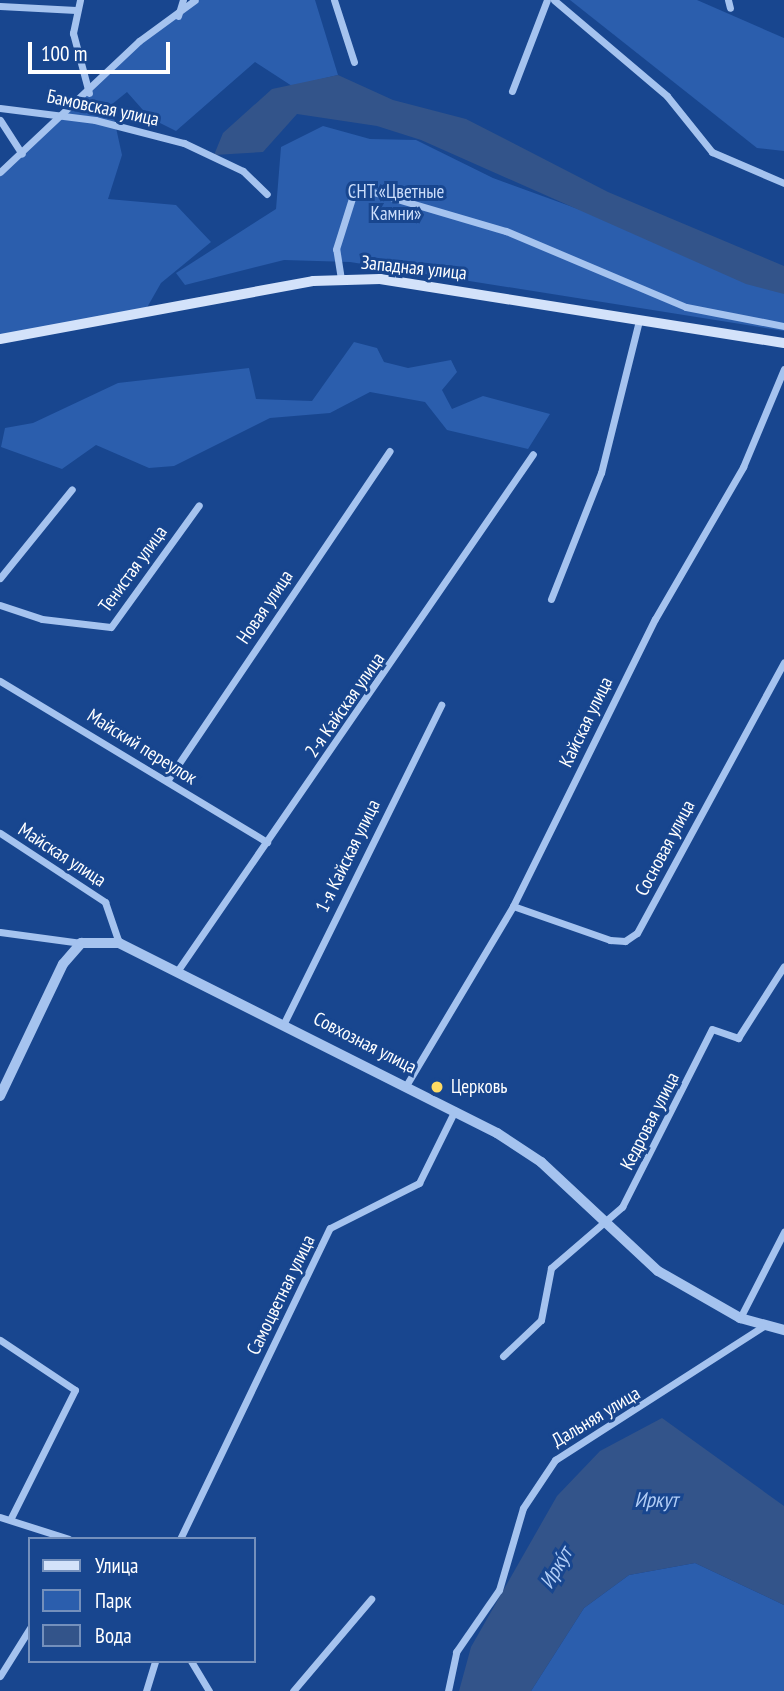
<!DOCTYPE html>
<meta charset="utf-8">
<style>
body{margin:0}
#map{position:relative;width:784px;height:1691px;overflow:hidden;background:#18468f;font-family:"PT Sans Narrow",sans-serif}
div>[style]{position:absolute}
.green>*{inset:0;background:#2b5ead}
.water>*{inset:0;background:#33548a}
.minor>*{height:7px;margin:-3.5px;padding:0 3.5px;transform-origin:3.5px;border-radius:3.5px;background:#a5c3ef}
.tertiary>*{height:10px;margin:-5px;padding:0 5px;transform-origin:5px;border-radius:5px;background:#a5c3ef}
.secondary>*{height:10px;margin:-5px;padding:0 5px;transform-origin:5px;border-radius:5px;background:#d3e2fa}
.dots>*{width:19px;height:19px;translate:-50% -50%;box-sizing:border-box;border:4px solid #18468f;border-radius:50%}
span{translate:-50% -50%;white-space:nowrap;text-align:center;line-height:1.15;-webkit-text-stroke:6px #18468f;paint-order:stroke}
.street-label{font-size:19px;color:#fff}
.park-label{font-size:19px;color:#ccdefb}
.poi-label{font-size:19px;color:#fff}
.left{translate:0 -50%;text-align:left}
.water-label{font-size:21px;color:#b1cdf6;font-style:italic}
.legend{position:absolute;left:28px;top:1537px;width:228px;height:126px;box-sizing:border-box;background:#18468f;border:2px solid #7490bc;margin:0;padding:9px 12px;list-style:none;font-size:21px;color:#fff}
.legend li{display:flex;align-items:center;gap:14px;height:35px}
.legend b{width:35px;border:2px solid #7490bc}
.scale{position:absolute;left:28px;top:42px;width:142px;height:32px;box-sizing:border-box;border:4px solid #fff;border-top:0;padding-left:9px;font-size:21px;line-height:24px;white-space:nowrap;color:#fff;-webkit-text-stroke:5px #18468f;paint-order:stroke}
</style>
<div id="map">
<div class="green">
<div style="clip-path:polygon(195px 0,315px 0,338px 75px,292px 86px,255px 62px,176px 131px,150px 118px,127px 92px,111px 105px,122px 155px,108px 199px,176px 205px,211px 242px,161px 283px,145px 311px,0 339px,0 172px,139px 41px)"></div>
<div style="clip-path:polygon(570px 0,697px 0,784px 38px,784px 151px,757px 148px)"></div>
<div style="clip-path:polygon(323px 126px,370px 139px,416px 140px,493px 178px,784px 284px,784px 331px,350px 262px,284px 260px,185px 285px,176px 273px,276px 209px,281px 147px)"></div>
<div style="clip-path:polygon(354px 342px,377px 348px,384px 362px,408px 368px,451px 360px,457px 372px,442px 390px,452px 409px,483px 396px,550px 414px,528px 449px,447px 430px,425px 402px,370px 392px,330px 413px,270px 418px,174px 466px,149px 468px,96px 445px,62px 469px,1px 447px,5px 428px,33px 423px,118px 383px,249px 368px,256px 399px,312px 401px)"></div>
<div style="clip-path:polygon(695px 1563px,784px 1605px,784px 1691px,531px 1691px,584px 1608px,629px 1575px)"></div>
</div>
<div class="water">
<div style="clip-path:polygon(338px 75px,393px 100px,466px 119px,608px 192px,784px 266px,784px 294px,746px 284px,421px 140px,377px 126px,297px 114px,263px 152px,214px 155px,223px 133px,272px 89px)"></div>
<div style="clip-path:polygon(662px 1418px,784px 1506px,784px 1605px,695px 1563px,629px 1575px,584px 1608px,531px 1691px,459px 1691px,471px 1647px,557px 1496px,600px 1451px)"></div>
</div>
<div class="minor">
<div style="left:80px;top:0;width:34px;rotate:102deg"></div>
<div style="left:73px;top:33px;width:62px;rotate:75.1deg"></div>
<div style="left:334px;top:0;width:65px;rotate:72.1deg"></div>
<div style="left:554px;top:0;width:148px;rotate:40.3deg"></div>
<div style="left:667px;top:96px;width:72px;rotate:51.2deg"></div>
<div style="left:712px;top:152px;width:78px;rotate:23.3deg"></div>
<div style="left:728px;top:0;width:8px;rotate:76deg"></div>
<div style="left:0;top:6px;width:76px;rotate:3deg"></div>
<div style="left:178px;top:16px;width:17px;rotate:-73deg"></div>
<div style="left:512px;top:91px;width:97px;rotate:-69deg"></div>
<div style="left:0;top:108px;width:96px;rotate:7.2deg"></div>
<div style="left:95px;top:120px;width:92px;rotate:14.5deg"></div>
<div style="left:184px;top:143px;width:65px;rotate:25.4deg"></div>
<div style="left:243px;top:171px;width:33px;rotate:44deg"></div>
<div style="left:0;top:120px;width:40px;rotate:57.1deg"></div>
<div style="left:0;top:172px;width:191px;rotate:-43.3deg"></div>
<div style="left:139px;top:41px;width:69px;rotate:-36.2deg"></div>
<div style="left:341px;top:279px;width:30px;rotate:-99deg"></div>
<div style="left:336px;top:249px;width:57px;rotate:-72.5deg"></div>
<div style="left:353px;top:195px;width:12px;rotate:-31deg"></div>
<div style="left:363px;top:189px;width:149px;rotate:16.4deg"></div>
<div style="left:506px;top:231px;width:195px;rotate:22.9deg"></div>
<div style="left:686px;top:307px;width:100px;rotate:11deg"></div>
<div style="left:0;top:578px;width:114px;rotate:-51deg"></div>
<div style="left:551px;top:599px;width:136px;rotate:-68.4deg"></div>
<div style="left:601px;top:473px;width:157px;rotate:-76deg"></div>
<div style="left:0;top:605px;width:44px;rotate:18.4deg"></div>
<div style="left:42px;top:619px;width:69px;rotate:6.6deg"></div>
<div style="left:111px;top:627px;width:150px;rotate:-54.2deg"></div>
<div style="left:0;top:681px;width:312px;rotate:31.1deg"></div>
<div style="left:167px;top:781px;width:398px;rotate:-56deg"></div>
<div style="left:0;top:833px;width:126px;rotate:33.3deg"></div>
<div style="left:105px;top:902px;width:43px;rotate:71.1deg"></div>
<div style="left:513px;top:906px;width:103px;rotate:19.3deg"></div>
<div style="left:610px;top:940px;width:15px;rotate:4deg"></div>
<div style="left:625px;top:941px;width:14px;rotate:-34deg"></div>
<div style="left:637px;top:933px;width:308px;rotate:-61.5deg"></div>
<div style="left:0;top:932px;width:82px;rotate:7.7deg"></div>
<div style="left:178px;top:970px;width:626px;rotate:-55.47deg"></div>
<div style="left:284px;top:1023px;width:355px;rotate:-63.7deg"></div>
<div style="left:407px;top:1084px;width:207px;rotate:-59.2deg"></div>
<div style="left:513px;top:906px;width:320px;rotate:-63.7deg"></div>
<div style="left:655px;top:619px;width:176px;rotate:-59.9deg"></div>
<div style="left:743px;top:467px;width:106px;rotate:-67.3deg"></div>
<div style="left:740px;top:1318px;width:97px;rotate:-62.9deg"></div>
<div style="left:0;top:1340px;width:90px;rotate:33.7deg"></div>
<div style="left:75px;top:1390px;width:145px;rotate:116.6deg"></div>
<div style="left:503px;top:1356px;width:52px;rotate:-43.5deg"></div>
<div style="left:541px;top:1320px;width:53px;rotate:-79.1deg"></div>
<div style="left:551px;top:1268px;width:94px;rotate:-40.7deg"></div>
<div style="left:622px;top:1207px;width:199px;rotate:-63.2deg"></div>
<div style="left:712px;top:1029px;width:28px;rotate:19deg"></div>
<div style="left:738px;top:1038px;width:85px;rotate:-57.4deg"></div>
<div style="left:0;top:1517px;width:72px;rotate:17.7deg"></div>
<div style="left:180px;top:1539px;width:345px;rotate:-64.3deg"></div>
<div style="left:330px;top:1228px;width:100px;rotate:-26.8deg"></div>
<div style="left:419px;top:1183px;width:81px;rotate:-63.7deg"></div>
<div style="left:191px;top:1661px;width:35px;rotate:59deg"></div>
<div style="left:0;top:1676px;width:57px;rotate:-58deg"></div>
<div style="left:146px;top:1691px;width:31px;rotate:-73deg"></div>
<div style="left:293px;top:1691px;width:121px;rotate:-49.7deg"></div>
<div style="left:448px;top:1691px;width:40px;rotate:-78deg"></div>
<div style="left:456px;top:1652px;width:75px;rotate:-55.3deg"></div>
<div style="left:499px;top:1590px;width:85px;rotate:-73.7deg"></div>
<div style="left:523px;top:1508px;width:58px;rotate:-56.3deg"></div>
<div style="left:555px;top:1460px;width:248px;rotate:-32.7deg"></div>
</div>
<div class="tertiary">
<div style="left:0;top:1096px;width:146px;rotate:-64.5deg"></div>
<div style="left:63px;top:964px;width:28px;rotate:-49deg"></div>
<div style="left:81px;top:943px;width:38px"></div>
<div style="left:119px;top:943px;width:423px;rotate:26.7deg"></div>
<div style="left:497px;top:1133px;width:53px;rotate:33.4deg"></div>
<div style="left:541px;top:1162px;width:160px;rotate:43deg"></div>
<div style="left:658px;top:1271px;width:95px;rotate:29.8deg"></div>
<div style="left:740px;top:1318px;width:46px;rotate:15.3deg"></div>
</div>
<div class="secondary">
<div style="left:0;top:339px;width:318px;rotate:-10.5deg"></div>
<div style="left:313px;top:281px;width:67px;rotate:-1.7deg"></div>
<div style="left:380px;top:279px;width:409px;rotate:9deg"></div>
</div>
<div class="dots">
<div style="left:437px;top:1087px;background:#ffdb63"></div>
</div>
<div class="street-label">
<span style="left:103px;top:108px;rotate:12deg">Бамовская улица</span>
<span style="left:414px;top:268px;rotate:6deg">Западная улица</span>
<span style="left:133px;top:569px;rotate:-54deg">Тенистая улица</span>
<span style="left:265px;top:607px;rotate:-56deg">Новая улица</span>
<span style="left:345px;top:705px;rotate:-55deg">2-я Кайская улица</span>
<span style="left:586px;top:722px;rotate:-64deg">Кайская улица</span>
<span style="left:142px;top:747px;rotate:32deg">Майский переулок</span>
<span style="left:665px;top:848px;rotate:-62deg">Сосновая улица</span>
<span style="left:62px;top:855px;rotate:33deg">Майская улица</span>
<span style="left:348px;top:856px;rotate:-64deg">1-я Кайская улица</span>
<span style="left:365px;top:1043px;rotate:27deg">Совхозная улица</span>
<span style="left:650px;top:1121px;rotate:-63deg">Кедровая улица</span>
<span style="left:281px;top:1295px;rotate:-64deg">Самоцветная улица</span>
<span style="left:596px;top:1417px;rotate:-31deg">Дальняя улица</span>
</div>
<div class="park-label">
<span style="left:396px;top:203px">СНТ «Цветные<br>Камни»</span>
</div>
<div class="poi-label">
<span class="left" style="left:451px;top:1087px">Церковь</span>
</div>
<div class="water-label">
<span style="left:656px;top:1500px">Иркут</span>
<span style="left:556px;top:1568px;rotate:-60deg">Ирку́т</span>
</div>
<ul class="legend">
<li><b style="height:9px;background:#d3e2fa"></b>Улица</li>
<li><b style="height:19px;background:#2b5ead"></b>Парк</li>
<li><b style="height:19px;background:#33548a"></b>Вода</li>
</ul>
<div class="scale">100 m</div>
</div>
